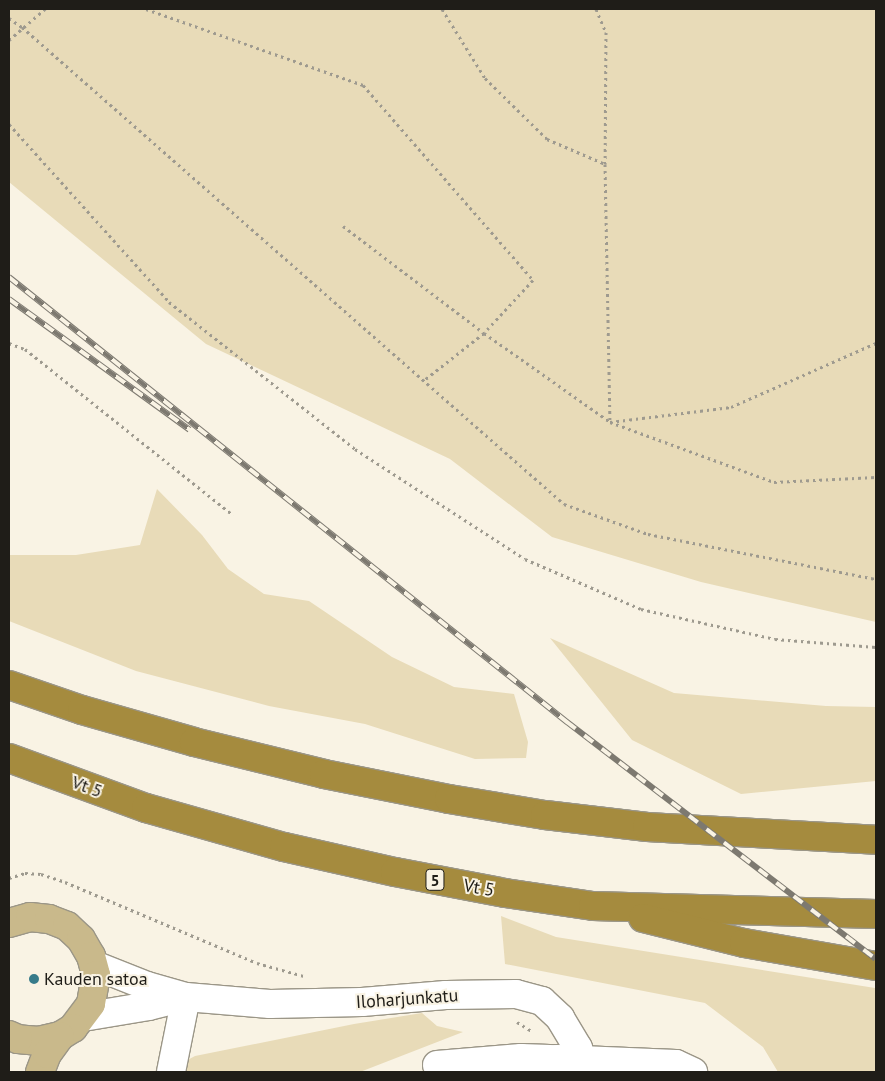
<!DOCTYPE html>
<style>
body{margin:0}
#map{position:relative;width:885px;height:1081px;overflow:hidden;background:#f9f3e4;font-family:"PT Sans",sans-serif}
div>[style]{position:absolute}
.green>*{inset:0;background:#e8dbb8}
.path>*{height:3px;margin-top:-1.5px;transform-origin:0;background:repeating-linear-gradient(90deg,#9e9a8f 0 2.5px,transparent 0 6.5px)}
.roads{filter:drop-shadow(1px 0 #9b9687) drop-shadow(-1px 0 #9b9687) drop-shadow(0 1px #9b9687) drop-shadow(0 -1px #9b9687)}
.minor>*{height:28px;margin:-14px;padding:0 14px;transform-origin:14px;border-radius:14px;background:#fff}
.major>*{height:28px;margin:-14px;padding:0 14px;transform-origin:14px;border-radius:14px;background:#c9b98b}
.highway>*{height:28px;margin:-14px;padding:0 14px;transform-origin:14px;border-radius:14px;background:#a58b3e}
.rail>*{height:5.5px;margin-top:-2.75px;transform-origin:0;background:repeating-linear-gradient(90deg,#f9f3e4 0 11px,#7d7970 0 22px);box-sizing:border-box;border-block:1px solid #7d7970}
.dots>*{width:14px;height:14px;translate:-50% -50%;box-sizing:border-box;border:2px solid #f9f3e4;border-radius:50%}
span{translate:-50% -50%;white-space:nowrap;text-align:center;line-height:1.15;-webkit-text-stroke:4px #f9f3e4;paint-order:stroke}
.shield-label span{padding:1px 4px;background:#f9f3e4;border:1px solid;border-radius:4px;-webkit-text-stroke-width:0}
.shield-label{font-size:16px;color:#1f1d18;font-weight:700}
.street-label{font-size:18px;color:#1f1d18}
.poi-label{font-size:18px;color:#1f1d18}
.left{translate:0 -50%;text-align:left}
.frame{position:absolute;inset:0;border:10px solid #1f1d18;pointer-events:none}
</style>
<div id="map">
<div class="green">
<div style="clip-path:polygon(9px 9px,876px 9px,876px 622px,701px 582px,552px 537px,450px 459px,206px 344px,9px 182px)"></div>
<div style="clip-path:polygon(157px 489px,202px 535px,228px 569px,264px 594px,309px 601px,392px 657px,454px 687px,514px 694px,528px 742px,526px 758px,475px 759px,365px 724px,269px 706px,136px 671px,9px 621px,9px 555px,76px 555px,140px 545px)"></div>
<div style="clip-path:polygon(550px 638px,674px 693px,826px 706px,876px 707px,876px 781px,741px 794px,632px 740px)"></div>
<div style="clip-path:polygon(501px 916px,556px 937px,875px 988px,876px 1072px,778px 1072px,763px 1047px,705px 1003px,505px 964px)"></div>
<div style="clip-path:polygon(422px 1013px,437px 1026px,463px 1032px,360px 1072px,182px 1072px,182px 1063px,195px 1056px,354px 1024px)"></div>
</div>
<div class="path">
<div style="left:146px;top:9px;width:230px;rotate:19.3deg"></div>
<div style="left:363px;top:85px;width:259px;rotate:48.9deg"></div>
<div style="left:533px;top:280px;width:72px;rotate:132.8deg"></div>
<div style="left:484px;top:333px;width:154px;rotate:35.2deg"></div>
<div style="left:610px;top:422px;width:175px;rotate:20.1deg"></div>
<div style="left:774px;top:482px;width:102px;rotate:-2.8deg"></div>
<div style="left:442px;top:9px;width:81px;rotate:58.1deg"></div>
<div style="left:485px;top:78px;width:87px;rotate:44.5deg"></div>
<div style="left:547px;top:139px;width:63px;rotate:23.3deg"></div>
<div style="left:596px;top:9px;width:25px;rotate:67deg"></div>
<div style="left:606px;top:32px;width:132px;rotate:90.4deg"></div>
<div style="left:605px;top:164px;width:258px;rotate:88.9deg"></div>
<div style="left:610px;top:422px;width:122px;rotate:-7.1deg"></div>
<div style="left:731px;top:407px;width:158px;rotate:-23.8deg"></div>
<div style="left:9px;top:18px;width:16px;rotate:35deg"></div>
<div style="left:22px;top:27px;width:722px;rotate:41.35deg"></div>
<div style="left:564px;top:504px;width:89px;rotate:19.7deg"></div>
<div style="left:648px;top:534px;width:232px;rotate:11.2deg"></div>
<div style="left:9px;top:40px;width:48px;rotate:-40.7deg"></div>
<div style="left:9px;top:124px;width:239px;rotate:48deg"></div>
<div style="left:169px;top:302px;width:237px;rotate:38.3deg"></div>
<div style="left:355px;top:449px;width:202px;rotate:32.9deg"></div>
<div style="left:525px;top:559px;width:126px;rotate:23.3deg"></div>
<div style="left:641px;top:609px;width:137px;rotate:12.6deg"></div>
<div style="left:775px;top:639px;width:101px;rotate:4.5deg"></div>
<div style="left:343px;top:226px;width:177px;rotate:37.2deg"></div>
<div style="left:484px;top:333px;width:78px;rotate:141.8deg"></div>
<div style="left:9px;top:343px;width:17px;rotate:21deg"></div>
<div style="left:25px;top:349px;width:266px;rotate:38.6deg"></div>
<div style="left:9px;top:878px;width:17px;rotate:-17deg"></div>
<div style="left:25px;top:873px;width:16px;rotate:4deg"></div>
<div style="left:41px;top:874px;width:25px;rotate:18deg"></div>
<div style="left:65px;top:882px;width:208px;rotate:22.9deg"></div>
<div style="left:257px;top:963px;width:49px;rotate:15.5deg"></div>
<div style="left:517px;top:1022px;width:19px;rotate:32deg"></div>
</div>
<div class="roads">
<div class="minor">
<div style="left:94px;top:965px;width:57px;rotate:21.6deg"></div>
<div style="left:147px;top:986px;width:41px;rotate:15.8deg"></div>
<div style="left:186px;top:997px;width:84px;rotate:4.8deg"></div>
<div style="left:270px;top:1004px;width:92px;rotate:-1.2deg"></div>
<div style="left:362px;top:1002px;width:84px;rotate:-4.8deg"></div>
<div style="left:446px;top:995px;width:70px;rotate:-0.8deg"></div>
<div style="left:516px;top:994px;width:27px;rotate:15deg"></div>
<div style="left:542px;top:1001px;width:25px;rotate:43deg"></div>
<div style="left:560px;top:1018px;width:35px;rotate:59deg"></div>
<div style="left:578px;top:1048px;width:25px;rotate:72deg"></div>
<div style="left:83px;top:1017px;width:67px;rotate:-9.5deg"></div>
<div style="left:149px;top:1006px;width:36px;rotate:-14deg"></div>
<div style="left:437px;top:1065px;width:84px;rotate:-4.8deg"></div>
<div style="left:521px;top:1058px;width:36px;rotate:2deg"></div>
<div style="left:557px;top:1059px;width:119px;rotate:2.4deg"></div>
<div style="left:676px;top:1064px;width:19px;rotate:25deg"></div>
<div style="left:171px;top:1072px;width:76px;rotate:-78.7deg"></div>
</div>
<div class="major">
<div style="left:9px;top:923px;width:22px;rotate:-16deg"></div>
<div style="left:30px;top:917px;width:19px;rotate:6deg"></div>
<div style="left:49px;top:919px;width:19px;rotate:21deg"></div>
<div style="left:67px;top:926px;width:19px;rotate:43deg"></div>
<div style="left:81px;top:939px;width:20px;rotate:60deg"></div>
<div style="left:91px;top:956px;width:20px;rotate:75deg"></div>
<div style="left:96px;top:975px;width:29px;rotate:100deg"></div>
<div style="left:91px;top:1004px;width:30px;rotate:127deg"></div>
<div style="left:73px;top:1028px;width:15px;rotate:148deg"></div>
<div style="left:60px;top:1036px;width:22px;rotate:167deg"></div>
<div style="left:39px;top:1041px;width:21px;rotate:-175deg"></div>
<div style="left:18px;top:1039px;width:10px;rotate:-156deg"></div>
<div style="left:40px;top:1072px;width:19px;rotate:-69deg"></div>
<div style="left:47px;top:1054px;width:22px;rotate:-54deg"></div>
</div>
<div class="highway">
<div style="left:9px;top:685px;width:77px;rotate:18.9deg"></div>
<div style="left:82px;top:710px;width:116px;rotate:15.9deg"></div>
<div style="left:194px;top:742px;width:134px;rotate:13.8deg"></div>
<div style="left:324px;top:774px;width:127px;rotate:11.3deg"></div>
<div style="left:449px;top:799px;width:97px;rotate:9.5deg"></div>
<div style="left:545px;top:815px;width:103px;rotate:6.7deg"></div>
<div style="left:647px;top:827px;width:229px;rotate:3.2deg"></div>
<div style="left:9px;top:758px;width:146px;rotate:20.1deg"></div>
<div style="left:146px;top:808px;width:143px;rotate:15.8deg"></div>
<div style="left:284px;top:847px;width:114px;rotate:12.7deg"></div>
<div style="left:395px;top:872px;width:112px;rotate:10.8deg"></div>
<div style="left:505px;top:893px;width:89px;rotate:8.4deg"></div>
<div style="left:593px;top:906px;width:283px;rotate:1.6deg"></div>
<div style="left:643px;top:918px;width:104px;rotate:13.9deg"></div>
<div style="left:744px;top:943px;width:134px;rotate:9.9deg"></div>
</div>
</div>
<div class="rail">
<div style="left:9px;top:277px;width:714px;rotate:38.57deg"></div>
<div style="left:567px;top:722px;width:389px;rotate:37.5deg"></div>
<div style="left:9px;top:299px;width:223px;rotate:35.9deg"></div>
</div>
<div class="dots">
<div style="left:34px;top:979px;background:#377b8a"></div>
</div>
<div class="shield-label">
<span style="left:435px;top:880px">5</span>
</div>
<div class="street-label">
<span style="left:87px;top:787px;rotate:20deg">Vt 5</span>
<span style="left:479px;top:888px;rotate:10deg">Vt 5</span>
<span style="left:407px;top:999px;rotate:-4deg">Iloharjunkatu</span>
</div>
<div class="poi-label">
<span class="left" style="left:44px;top:979px">Kauden satoa</span>
</div>
<div class="frame"></div>
</div>
